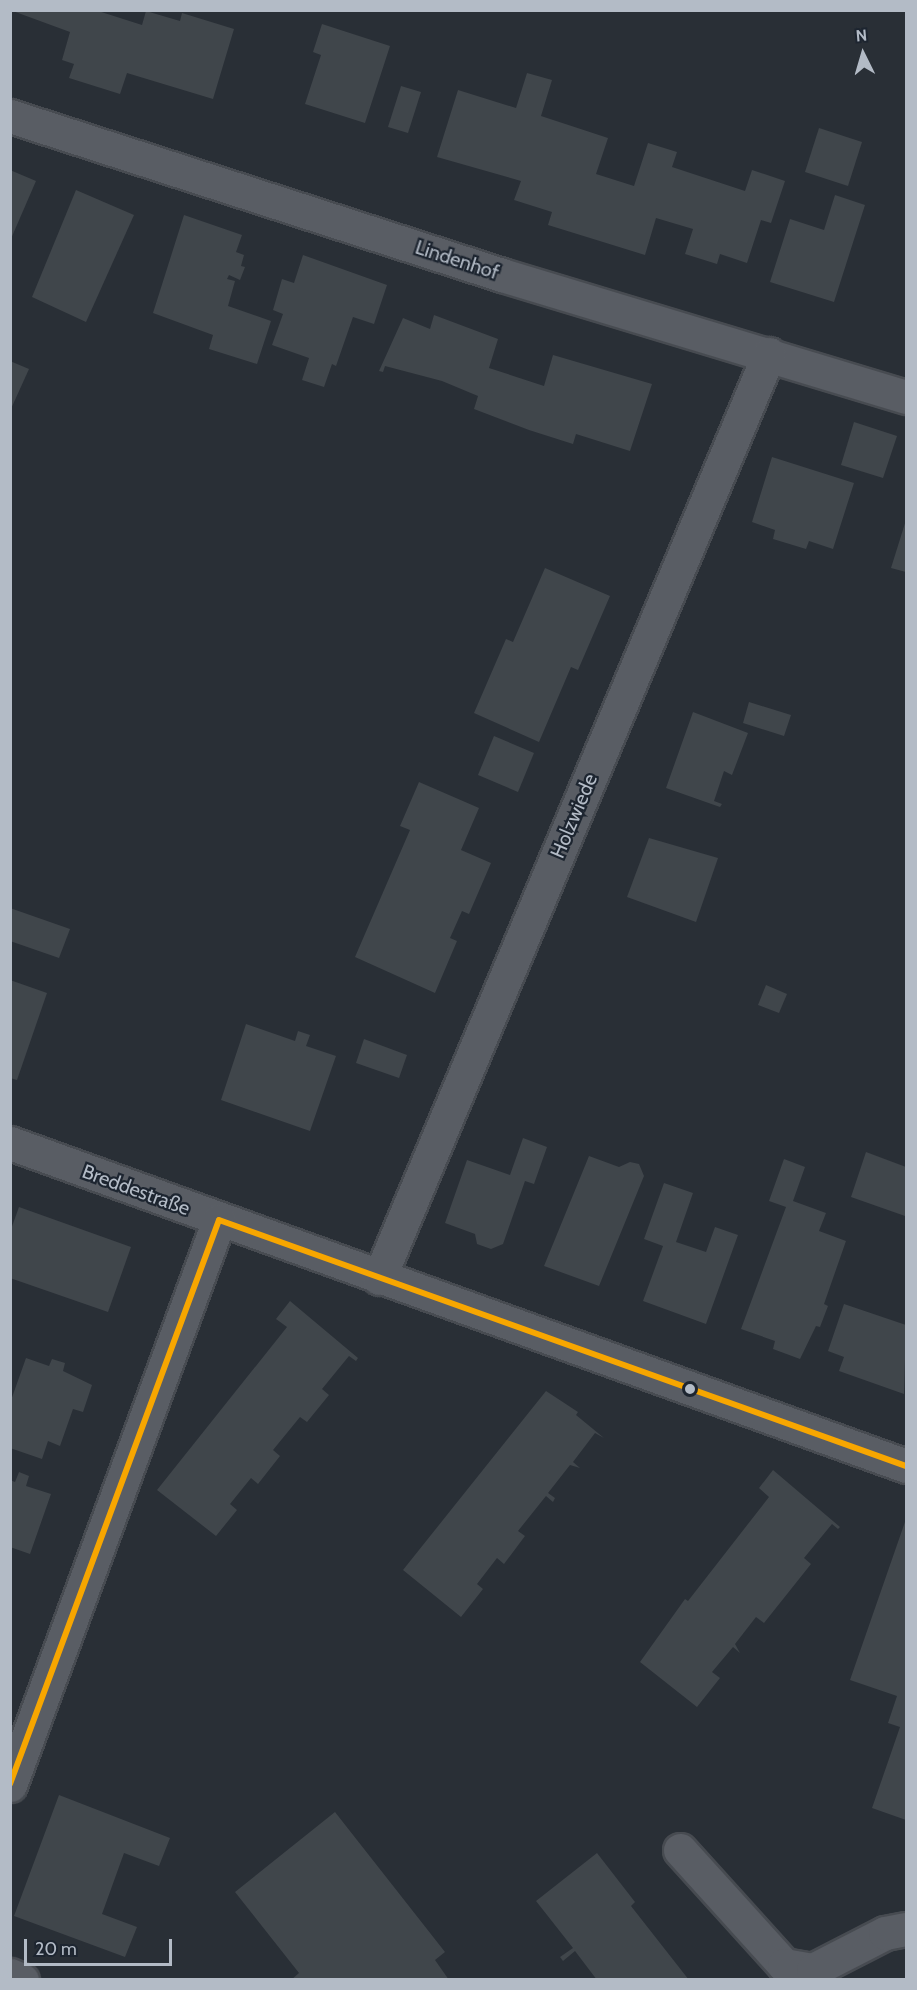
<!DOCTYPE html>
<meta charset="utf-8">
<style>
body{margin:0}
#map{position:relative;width:917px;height:1990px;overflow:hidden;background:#292f36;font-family:Cabin,sans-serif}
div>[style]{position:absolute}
.building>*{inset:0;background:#40464b}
.roads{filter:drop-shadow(2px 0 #474b51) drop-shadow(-2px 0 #474b51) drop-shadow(0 2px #474b51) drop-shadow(0 -2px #474b51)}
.minor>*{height:33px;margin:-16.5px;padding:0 16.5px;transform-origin:16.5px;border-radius:16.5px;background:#595d64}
.bus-1>*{height:6px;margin:-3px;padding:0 3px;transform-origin:3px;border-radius:3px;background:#f7a600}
.dots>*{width:16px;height:16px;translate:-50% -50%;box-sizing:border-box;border:3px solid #1d2530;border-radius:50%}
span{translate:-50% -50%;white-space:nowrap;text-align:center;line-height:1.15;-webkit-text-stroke:4.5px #1d2530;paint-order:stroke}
.street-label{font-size:20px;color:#b3bbc6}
.frame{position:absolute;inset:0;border:12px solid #b3bbc6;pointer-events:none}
.north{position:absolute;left:833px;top:24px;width:60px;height:60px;-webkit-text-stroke:4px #1d2530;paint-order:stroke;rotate:355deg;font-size:16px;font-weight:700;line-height:24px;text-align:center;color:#b3bbc6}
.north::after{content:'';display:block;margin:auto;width:21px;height:27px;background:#b3bbc6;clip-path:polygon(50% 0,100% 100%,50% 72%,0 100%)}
.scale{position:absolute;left:24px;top:1939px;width:148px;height:27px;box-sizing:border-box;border:3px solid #b3bbc6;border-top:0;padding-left:8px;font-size:18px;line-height:21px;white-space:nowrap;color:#b3bbc6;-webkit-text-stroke:4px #1d2530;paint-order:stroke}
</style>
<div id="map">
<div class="building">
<div style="clip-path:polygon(10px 10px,95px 10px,142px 25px,146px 11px,180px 21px,182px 13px,234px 29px,213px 99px,127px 73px,120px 94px,69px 78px,74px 64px,62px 60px,70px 32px)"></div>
<div style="clip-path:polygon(322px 24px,390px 46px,365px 123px,305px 104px,321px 55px,313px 52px)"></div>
<div style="clip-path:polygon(527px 73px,552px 80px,541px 116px,608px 138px,596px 174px,634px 186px,648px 143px,677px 152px,672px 167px,745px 191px,752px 170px,785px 181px,771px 223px,761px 220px,747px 263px,720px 254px,717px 264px,685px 254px,693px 229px,656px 218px,645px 255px,548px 225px,552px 212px,514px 200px,521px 181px,437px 157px,458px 90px,516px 108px)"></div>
<div style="clip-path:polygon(401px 86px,421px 92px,408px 133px,388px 127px)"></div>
<div style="clip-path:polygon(819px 128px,862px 142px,848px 186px,805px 172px)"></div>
<div style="clip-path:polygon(10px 170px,36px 181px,10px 241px)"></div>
<div style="clip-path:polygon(76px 190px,134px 215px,86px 322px,32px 297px)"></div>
<div style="clip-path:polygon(835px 195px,865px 205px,834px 302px,770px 282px,790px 219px,824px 230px)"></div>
<div style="clip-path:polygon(184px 215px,242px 235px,236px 252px,244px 255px,241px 266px,245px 267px,240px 280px,229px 275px,227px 279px,235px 281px,228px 306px,271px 321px,257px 364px,209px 349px,213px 335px,153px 313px)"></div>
<div style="clip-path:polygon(303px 255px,387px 285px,374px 324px,353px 317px,336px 366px,332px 364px,324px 387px,302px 380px,309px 358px,272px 345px,283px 314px,273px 310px,282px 279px,294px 283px)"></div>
<div style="clip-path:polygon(434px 315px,498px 339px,489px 368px,544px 386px,553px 355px,652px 384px,630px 451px,576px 434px,573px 444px,529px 430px,474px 409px,478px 396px,442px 381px,385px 366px,383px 372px,379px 371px,403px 318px,430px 329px)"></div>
<div style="clip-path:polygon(10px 361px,29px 369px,10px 411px)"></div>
<div style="clip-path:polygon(854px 422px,897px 436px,883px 478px,841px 465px)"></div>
<div style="clip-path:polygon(772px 457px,854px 483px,833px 549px,809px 541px,806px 549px,773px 539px,775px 530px,752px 522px)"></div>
<div style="clip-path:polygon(906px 520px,906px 572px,891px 568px)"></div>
<div style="clip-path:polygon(545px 568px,610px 596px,578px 670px,571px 667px,539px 742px,474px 713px,506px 639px,513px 642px)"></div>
<div style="clip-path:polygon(749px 702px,791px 715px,784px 736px,743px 723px)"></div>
<div style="clip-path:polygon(693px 712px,748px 733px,732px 775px,724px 771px,714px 801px,722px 804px,720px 807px,666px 788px)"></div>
<div style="clip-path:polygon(494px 736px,534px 753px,518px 792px,478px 775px)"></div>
<div style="clip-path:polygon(419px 782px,479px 808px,461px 850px,491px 863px,469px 914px,462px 911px,450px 938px,457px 941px,435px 993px,355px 957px,410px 830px,400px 826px)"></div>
<div style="clip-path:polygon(649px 838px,718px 858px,696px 922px,627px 897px)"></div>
<div style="clip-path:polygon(10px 908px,70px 929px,59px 958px,10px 941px)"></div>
<div style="clip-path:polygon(10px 980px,47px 993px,17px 1080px,10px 1078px)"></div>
<div style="clip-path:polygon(766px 985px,787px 994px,779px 1013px,758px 1005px)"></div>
<div style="clip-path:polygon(246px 1024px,295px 1041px,298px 1031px,310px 1035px,306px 1046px,336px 1056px,310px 1131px,221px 1100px)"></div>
<div style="clip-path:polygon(364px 1039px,407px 1055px,399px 1078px,356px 1063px)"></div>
<div style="clip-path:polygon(523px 1138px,547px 1147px,534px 1184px,525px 1181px,503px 1244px,491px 1249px,477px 1244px,475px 1234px,445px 1223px,467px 1160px,510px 1175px)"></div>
<div style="clip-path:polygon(866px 1152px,906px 1167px,905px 1216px,851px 1197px)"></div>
<div style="clip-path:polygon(589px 1156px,619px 1167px,630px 1162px,639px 1164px,644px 1176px,599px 1286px,544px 1266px)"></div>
<div style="clip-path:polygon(784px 1159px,805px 1167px,793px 1201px,826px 1213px,819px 1231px,846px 1241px,824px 1304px,828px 1306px,820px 1327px,816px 1326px,800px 1359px,773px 1349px,775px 1341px,741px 1329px,786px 1207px,769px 1201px)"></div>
<div style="clip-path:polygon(664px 1183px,693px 1193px,676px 1242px,706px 1252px,715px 1227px,738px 1235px,706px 1324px,643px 1301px,663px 1246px,644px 1239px)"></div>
<div style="clip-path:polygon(19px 1207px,131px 1247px,108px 1312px,10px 1278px,10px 1232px)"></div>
<div style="clip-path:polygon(290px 1301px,358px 1358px,356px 1361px,349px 1356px,322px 1389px,329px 1395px,307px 1422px,300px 1417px,273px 1450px,280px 1456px,258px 1484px,251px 1478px,230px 1504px,237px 1510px,216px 1536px,157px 1490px,287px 1327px,276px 1319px)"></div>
<div style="clip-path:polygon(844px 1304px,906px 1325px,904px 1394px,839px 1371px,844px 1357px,828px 1351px)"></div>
<div style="clip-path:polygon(26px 1358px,49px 1366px,52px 1359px,65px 1363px,63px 1371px,92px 1385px,83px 1412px,73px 1409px,60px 1446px,48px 1441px,42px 1459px,10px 1448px,10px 1403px)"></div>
<div style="clip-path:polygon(546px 1391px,578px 1412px,576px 1415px,604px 1438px,595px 1433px,573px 1462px,580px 1468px,570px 1465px,548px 1493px,555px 1498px,553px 1502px,546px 1496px,518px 1531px,525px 1536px,504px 1564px,497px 1558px,477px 1584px,483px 1589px,461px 1617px,403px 1570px)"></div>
<div style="clip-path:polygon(773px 1470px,840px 1527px,838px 1529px,832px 1524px,804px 1558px,811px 1564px,764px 1623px,756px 1617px,735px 1644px,740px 1653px,733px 1647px,712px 1672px,720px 1678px,697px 1707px,640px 1662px,685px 1599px,688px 1601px,769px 1497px,759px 1488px)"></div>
<div style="clip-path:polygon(19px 1472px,29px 1476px,26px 1486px,51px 1494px,30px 1554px,10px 1547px,10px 1480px,15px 1482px)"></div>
<div style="clip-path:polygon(906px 1519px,906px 1820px,872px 1808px,900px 1727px,888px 1723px,897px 1696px,850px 1680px)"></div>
<div style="clip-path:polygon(59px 1795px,170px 1838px,159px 1866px,124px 1853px,102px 1914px,137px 1927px,125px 1957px,14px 1916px)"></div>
<div style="clip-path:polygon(335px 1812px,445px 1952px,435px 1960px,449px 1980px,291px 1980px,299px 1973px,235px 1892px)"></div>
<div style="clip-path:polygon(597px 1853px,635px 1902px,631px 1906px,689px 1980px,597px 1980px,575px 1951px,563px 1961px,560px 1957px,573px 1948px,536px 1901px)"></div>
</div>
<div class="roads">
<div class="minor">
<div style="left:10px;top:116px;width:517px;rotate:17.91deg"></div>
<div style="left:502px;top:275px;width:422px;rotate:16.8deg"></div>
<div style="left:10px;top:1143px;width:952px;rotate:19.82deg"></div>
<div style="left:379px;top:1278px;width:1003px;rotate:-67.12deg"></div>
<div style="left:10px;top:1785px;width:602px;rotate:-69.7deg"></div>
<div style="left:680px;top:1850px;width:155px;rotate:47.9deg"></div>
<div style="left:784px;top:1965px;width:29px;rotate:10deg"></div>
<div style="left:813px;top:1970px;width:81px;rotate:-27.2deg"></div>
<div style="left:885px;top:1933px;width:21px;rotate:-11deg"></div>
<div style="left:10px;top:1975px;width:13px;rotate:23deg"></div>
</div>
</div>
<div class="bus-1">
<div style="left:10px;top:1784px;width:601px;rotate:-69.67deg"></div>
<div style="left:219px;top:1220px;width:730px;rotate:19.7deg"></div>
</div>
<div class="dots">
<div style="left:690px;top:1389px;background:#b3bbc6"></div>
</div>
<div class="street-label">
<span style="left:457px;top:260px;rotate:18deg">Lindenhof</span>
<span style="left:574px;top:816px;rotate:-67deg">Holzwiede</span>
<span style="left:136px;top:1190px;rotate:20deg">Breddestraße</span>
</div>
<div class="frame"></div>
<div class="north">N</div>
<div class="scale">20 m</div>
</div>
